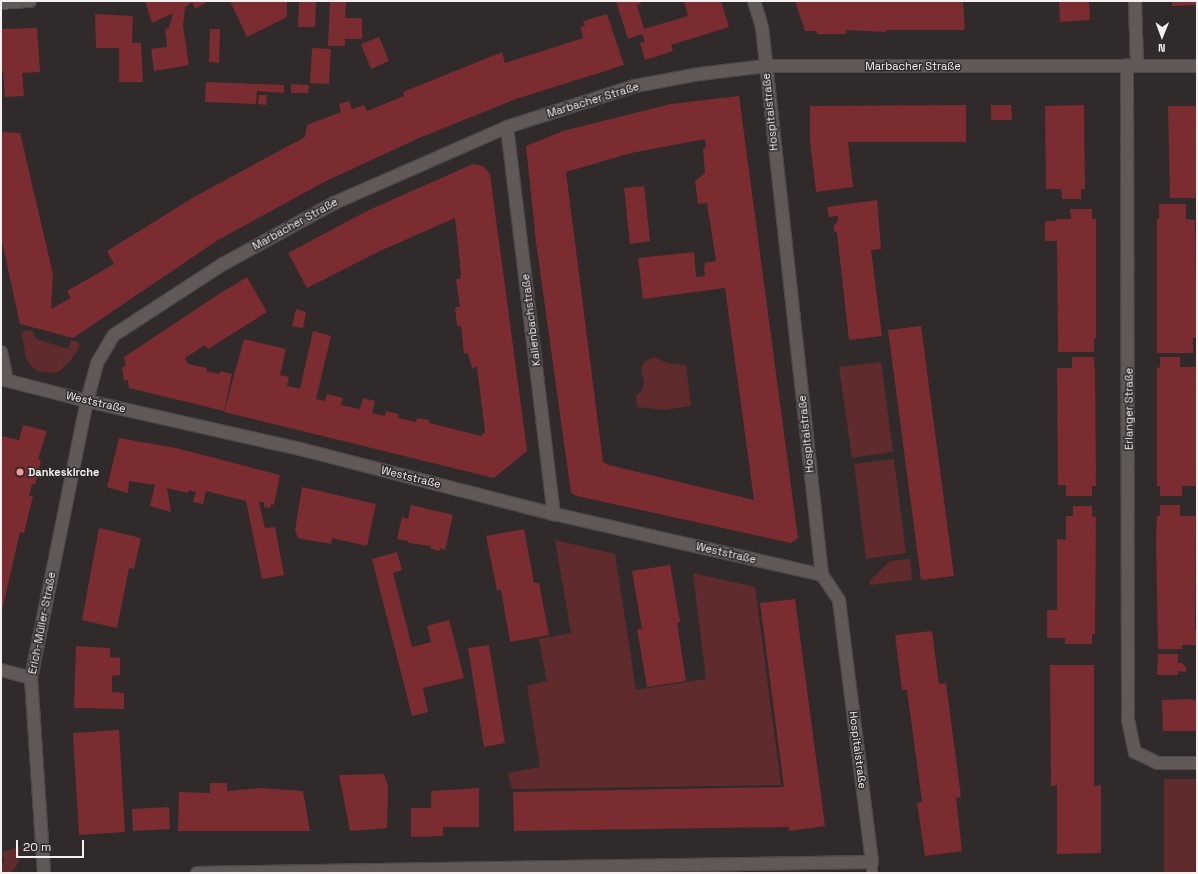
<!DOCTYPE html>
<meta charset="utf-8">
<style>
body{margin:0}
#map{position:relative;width:1198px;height:874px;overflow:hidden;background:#312a2a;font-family:"Space Grotesk",sans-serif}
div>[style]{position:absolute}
.green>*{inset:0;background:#602b2d}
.building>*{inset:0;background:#7a2c31}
.roads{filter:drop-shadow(1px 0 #4e4848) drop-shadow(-1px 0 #4e4848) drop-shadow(0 1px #4e4848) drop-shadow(0 -1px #4e4848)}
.lane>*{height:10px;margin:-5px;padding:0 5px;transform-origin:5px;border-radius:5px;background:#605958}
.street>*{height:12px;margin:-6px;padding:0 6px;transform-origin:6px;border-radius:6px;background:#605958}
.dots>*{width:11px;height:11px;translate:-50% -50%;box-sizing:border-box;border:2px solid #312a2a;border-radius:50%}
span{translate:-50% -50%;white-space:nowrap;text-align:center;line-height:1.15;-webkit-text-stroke:3px #312a2a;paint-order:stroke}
.street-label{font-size:11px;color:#f4f0f0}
.poi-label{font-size:11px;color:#f4f0f0;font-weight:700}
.left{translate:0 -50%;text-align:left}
.frame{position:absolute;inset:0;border:2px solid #f4f0f0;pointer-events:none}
.north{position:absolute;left:1142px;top:16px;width:40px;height:40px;-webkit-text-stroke:3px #312a2a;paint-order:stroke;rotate:181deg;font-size:11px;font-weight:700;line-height:16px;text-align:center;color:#f4f0f0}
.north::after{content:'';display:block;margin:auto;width:14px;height:18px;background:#f4f0f0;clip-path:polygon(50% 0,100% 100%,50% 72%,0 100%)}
.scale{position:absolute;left:16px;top:840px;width:68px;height:18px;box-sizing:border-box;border:2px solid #f4f0f0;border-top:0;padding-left:5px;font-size:12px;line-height:14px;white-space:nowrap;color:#f4f0f0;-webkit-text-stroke:3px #312a2a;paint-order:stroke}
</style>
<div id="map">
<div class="green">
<div style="clip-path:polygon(27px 330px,32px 331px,36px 339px,68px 349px,71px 340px,78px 342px,80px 346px,71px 360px,60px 371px,54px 373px,38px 371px,31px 366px,26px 358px,22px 337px,23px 331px)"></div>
<div style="clip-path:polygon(654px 357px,667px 363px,686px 365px,691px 406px,665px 410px,637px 407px,636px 396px,643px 389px,644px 381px,641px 372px,644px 362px)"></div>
<div style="clip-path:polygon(881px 362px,893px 452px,852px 458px,839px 367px)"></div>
<div style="clip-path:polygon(894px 459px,906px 553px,866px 559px,854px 464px)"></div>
<div style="clip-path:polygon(555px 540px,615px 554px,636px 690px,706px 679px,693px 573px,755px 587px,781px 785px,512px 789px,508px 773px,540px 767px,527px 686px,547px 681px,539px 639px,571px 633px)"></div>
<div style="clip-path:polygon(910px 559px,912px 580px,870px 585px,869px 581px,890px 561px)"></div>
<div style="clip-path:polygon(1164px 779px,1197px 779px,1197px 873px,1164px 873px)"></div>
<div style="clip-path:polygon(19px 847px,19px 861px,13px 870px,9px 873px,1px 873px,1px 864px,5px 862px,2px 852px)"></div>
</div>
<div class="building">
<div style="clip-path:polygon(145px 1px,208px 1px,195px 9px,192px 2px,185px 7px,183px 26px,189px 65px,154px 71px,151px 49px,167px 47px,165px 29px,169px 28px,173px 13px,152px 23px)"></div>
<div style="clip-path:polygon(230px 1px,287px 1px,287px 17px,247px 37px)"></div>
<div style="clip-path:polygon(299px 1px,316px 1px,315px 27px,298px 27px)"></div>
<div style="clip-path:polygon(330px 1px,346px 1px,345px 18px,362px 18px,362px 39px,345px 39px,345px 46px,328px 46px)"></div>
<div style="clip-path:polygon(616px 1px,640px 1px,641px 4px,637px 5px,644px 29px,688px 16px,684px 1px,721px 1px,729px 27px,671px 45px,673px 51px,645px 60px,640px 43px,645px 42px,642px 34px,628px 39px)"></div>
<div style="clip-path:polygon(795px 1px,963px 1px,965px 29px,963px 30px,886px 30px,886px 32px,846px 30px,846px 34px,817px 34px,817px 31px,805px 31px)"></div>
<div style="clip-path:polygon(1059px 1px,1089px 1px,1090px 20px,1060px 22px)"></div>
<div style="clip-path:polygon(1172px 1px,1197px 1px,1197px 5px,1172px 6px)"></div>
<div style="clip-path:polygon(95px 14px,133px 16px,132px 43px,141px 43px,143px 82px,119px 82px,119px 48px,96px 48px)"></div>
<div style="clip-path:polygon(607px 14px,624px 65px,516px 99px,419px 138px,324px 182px,218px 240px,73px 338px,20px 324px,1px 237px,1px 132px,20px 133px,53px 274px,51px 309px,71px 298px,67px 291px,114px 264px,107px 251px,194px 197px,305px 137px,307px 125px,341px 112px,339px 104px,349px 101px,352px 109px,364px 105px,367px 111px,404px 96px,403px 92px,502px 52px,505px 63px,583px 38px,580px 27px,585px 26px,583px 21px)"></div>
<div style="clip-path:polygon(37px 28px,40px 72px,22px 73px,24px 96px,5px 97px,3px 71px,1px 71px,1px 29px)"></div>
<div style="clip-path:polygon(210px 29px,220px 29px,219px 63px,209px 62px)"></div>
<div style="clip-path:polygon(379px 37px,389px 61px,371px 69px,361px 44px)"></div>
<div style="clip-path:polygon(312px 48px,331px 49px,329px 84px,310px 83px)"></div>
<div style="clip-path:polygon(206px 82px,284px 85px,284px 93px,257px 91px,256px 104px,205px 102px)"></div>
<div style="clip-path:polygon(291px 84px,309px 85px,308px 93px,291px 93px)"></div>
<div style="clip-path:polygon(259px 95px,267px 95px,266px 105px,258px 104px)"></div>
<div style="clip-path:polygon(evenodd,739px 96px,798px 538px,791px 543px,577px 496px,571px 493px,536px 242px,526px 146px,563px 131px,671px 104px,739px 96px,705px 139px,706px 147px,703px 149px,705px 173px,695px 181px,698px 204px,707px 203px,716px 261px,705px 263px,704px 269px,705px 276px,696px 277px,694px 252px,638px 258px,643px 299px,725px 288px,754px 500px,609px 465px,603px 462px,566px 172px,631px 153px,705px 139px)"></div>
<div style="clip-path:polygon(966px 105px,966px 142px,848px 142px,853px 187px,816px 192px,810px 141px,810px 106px)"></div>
<div style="clip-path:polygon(991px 105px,1011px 105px,1012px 120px,991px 120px)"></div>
<div style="clip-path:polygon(1084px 105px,1085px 189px,1081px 189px,1081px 199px,1062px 199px,1061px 189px,1046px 189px,1045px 106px)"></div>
<div style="clip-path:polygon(1168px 106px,1197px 106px,1197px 198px,1170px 198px)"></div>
<div style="clip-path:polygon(473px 164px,483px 166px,490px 174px,527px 451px,494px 478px,224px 412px,244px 339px,286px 349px,280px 375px,289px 377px,287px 386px,300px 389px,313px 331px,331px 336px,316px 399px,325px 401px,327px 394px,343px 398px,341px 405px,360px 409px,363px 398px,375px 401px,372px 413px,385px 416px,386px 411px,399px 414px,398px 418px,416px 422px,417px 418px,429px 420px,429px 423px,481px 436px,485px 432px,477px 367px,472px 368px,468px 354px,464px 353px,461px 326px,457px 326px,455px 307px,460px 307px,456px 279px,460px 279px,461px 274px,455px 218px,380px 251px,307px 288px,288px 253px,369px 210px)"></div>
<div style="clip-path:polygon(644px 186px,650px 241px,630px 244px,624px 188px)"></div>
<div style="clip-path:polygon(877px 200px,881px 249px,871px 250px,882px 336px,849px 340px,837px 233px,834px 230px,834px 225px,838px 221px,838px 216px,829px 217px,827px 207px)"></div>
<div style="clip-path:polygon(1159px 204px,1186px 204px,1186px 219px,1195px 220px,1197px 338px,1193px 338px,1193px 353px,1157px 353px,1157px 219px,1159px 219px)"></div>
<div style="clip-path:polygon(1070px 209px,1092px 209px,1092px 219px,1096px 219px,1096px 338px,1094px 338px,1094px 352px,1058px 352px,1057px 241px,1045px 241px,1045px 221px,1057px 221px,1056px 219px,1071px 219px)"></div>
<div style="clip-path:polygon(247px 277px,267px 312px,208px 349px,205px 345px,185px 358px,188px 364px,207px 368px,206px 371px,219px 374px,220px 371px,232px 374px,224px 411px,129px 388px,128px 380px,124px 381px,122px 367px,126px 366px,124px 357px,219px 294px)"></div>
<div style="clip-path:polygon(296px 309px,306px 312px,303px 328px,292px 326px)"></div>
<div style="clip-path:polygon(921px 326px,954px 576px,921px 580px,888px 330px)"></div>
<div style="clip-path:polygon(1072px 357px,1094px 357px,1094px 367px,1095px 367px,1096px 486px,1092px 486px,1092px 496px,1066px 496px,1066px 485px,1058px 485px,1057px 368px,1072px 368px)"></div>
<div style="clip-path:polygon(1160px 357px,1180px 357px,1180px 367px,1197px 367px,1196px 486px,1182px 486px,1182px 496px,1160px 496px,1160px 486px,1157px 486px,1157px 367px,1160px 368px)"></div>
<div style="clip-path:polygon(23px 425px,47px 431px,38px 459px,41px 460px,35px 485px,32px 484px,29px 496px,33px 496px,24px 533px,20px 532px,2px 610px,1px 436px,19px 440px)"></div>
<div style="clip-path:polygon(119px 438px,176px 448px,280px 475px,274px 505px,271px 504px,270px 508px,264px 507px,264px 502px,259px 502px,265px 528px,275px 527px,284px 575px,262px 579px,246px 501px,206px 491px,203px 504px,193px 502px,196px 492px,189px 490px,188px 493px,167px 488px,171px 512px,150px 506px,155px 485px,129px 481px,128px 493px,107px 487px)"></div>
<div style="clip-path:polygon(302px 487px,376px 504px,367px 546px,332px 538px,331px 544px,298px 538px,295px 530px)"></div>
<div style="clip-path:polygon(411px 505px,453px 515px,445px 550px,440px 548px,439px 551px,430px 548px,431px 546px,408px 543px,408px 541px,397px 539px,402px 517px,408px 519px)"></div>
<div style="clip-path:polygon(1160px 505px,1180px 505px,1180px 516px,1196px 516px,1195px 631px,1197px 631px,1197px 645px,1182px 645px,1182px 649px,1158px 649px,1156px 540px,1157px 516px,1160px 515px)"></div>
<div style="clip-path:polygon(1073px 506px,1092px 506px,1092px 516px,1096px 517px,1095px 634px,1092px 634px,1092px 644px,1065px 644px,1065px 638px,1047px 638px,1047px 610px,1057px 610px,1057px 539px,1066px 540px,1066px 516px,1073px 516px)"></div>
<div style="clip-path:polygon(99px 528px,141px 538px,134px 569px,129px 568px,117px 628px,82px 620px)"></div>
<div style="clip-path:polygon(524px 529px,534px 583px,539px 583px,549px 635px,510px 642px,501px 590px,497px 590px,486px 536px)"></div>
<div style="clip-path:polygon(397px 552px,402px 570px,393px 573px,412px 647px,431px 642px,427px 626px,449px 620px,464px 678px,423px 688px,428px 712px,412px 716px,372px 559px)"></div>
<div style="clip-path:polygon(670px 565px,680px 622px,677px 623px,686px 681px,647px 687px,637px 629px,642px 629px,632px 571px)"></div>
<div style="clip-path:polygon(795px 599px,825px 826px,789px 831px,789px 827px,514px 831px,513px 792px,784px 787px,760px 603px)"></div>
<div style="clip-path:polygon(932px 631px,939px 684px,946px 683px,961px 797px,956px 798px,962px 851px,925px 856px,917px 803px,922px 802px,907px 690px,902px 690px,895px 635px)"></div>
<div style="clip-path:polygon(489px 645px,505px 743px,484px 747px,468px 648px)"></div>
<div style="clip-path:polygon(76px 646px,110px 648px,110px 657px,120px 658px,120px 675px,112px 676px,112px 692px,124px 693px,124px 709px,74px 708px)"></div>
<div style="clip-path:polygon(1158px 654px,1178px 654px,1178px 663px,1182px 663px,1186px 667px,1186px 672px,1178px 671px,1178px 675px,1157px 675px)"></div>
<div style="clip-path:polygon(1050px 665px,1094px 665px,1094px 786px,1101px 785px,1101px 853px,1057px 854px,1057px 785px,1051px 786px)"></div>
<div style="clip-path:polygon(1187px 699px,1197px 700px,1197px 731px,1163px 731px,1162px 700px)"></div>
<div style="clip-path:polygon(119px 730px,125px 832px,79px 835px,73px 733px)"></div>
<div style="clip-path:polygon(384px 774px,388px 786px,387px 828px,350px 831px,339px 775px)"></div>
<div style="clip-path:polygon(210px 783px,227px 783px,227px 791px,262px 788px,303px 791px,310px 831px,178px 831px,179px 792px,210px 793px)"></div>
<div style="clip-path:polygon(479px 788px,479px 827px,443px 827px,443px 836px,411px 837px,411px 808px,431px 808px,431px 791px)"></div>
<div style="clip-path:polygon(169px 807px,170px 829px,133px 831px,132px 809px)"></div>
</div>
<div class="roads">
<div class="lane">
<div style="left:872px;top:873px;width:11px;rotate:-90deg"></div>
</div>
<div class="street">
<div style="left:1135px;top:1px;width:64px;rotate:88.2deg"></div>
<div style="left:1px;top:3px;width:29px;rotate:-4deg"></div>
<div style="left:1127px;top:65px;width:655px;rotate:89.91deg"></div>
<div style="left:1128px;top:720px;width:33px;rotate:78deg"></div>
<div style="left:1135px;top:752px;width:25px;rotate:26deg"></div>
<div style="left:1158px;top:763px;width:39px"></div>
<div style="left:507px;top:127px;width:390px;rotate:83.1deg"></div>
<div style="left:1px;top:352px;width:29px;rotate:78deg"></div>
<div style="left:1px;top:379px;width:89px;rotate:14.3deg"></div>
<div style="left:87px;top:401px;width:222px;rotate:12.7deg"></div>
<div style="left:304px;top:450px;width:258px;rotate:14.4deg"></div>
<div style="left:554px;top:514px;width:275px;rotate:12.8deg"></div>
<div style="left:1px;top:670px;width:31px;rotate:15deg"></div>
<div style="left:44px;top:873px;width:195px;rotate:-93.8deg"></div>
<div style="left:31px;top:678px;width:283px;rotate:-78.6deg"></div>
<div style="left:87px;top:401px;width:39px;rotate:-75deg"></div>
<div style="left:97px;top:363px;width:33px;rotate:-59deg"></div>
<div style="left:114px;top:335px;width:130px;rotate:-33.1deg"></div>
<div style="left:223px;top:264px;width:127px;rotate:-28.8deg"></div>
<div style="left:334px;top:203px;width:189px;rotate:-23.7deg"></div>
<div style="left:507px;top:127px;width:134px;rotate:-17.8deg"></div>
<div style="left:635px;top:86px;width:66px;rotate:-10.5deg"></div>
<div style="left:700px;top:74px;width:66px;rotate:-6.9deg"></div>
<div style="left:766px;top:66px;width:431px"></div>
<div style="left:197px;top:873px;width:675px;rotate:-0.93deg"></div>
<div style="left:872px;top:862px;width:264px;rotate:-97.2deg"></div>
<div style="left:839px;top:600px;width:30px;rotate:-124deg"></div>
<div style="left:822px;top:575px;width:551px;rotate:-96.25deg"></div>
<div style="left:762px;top:27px;width:27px;rotate:-107deg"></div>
</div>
</div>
<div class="dots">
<div style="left:20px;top:472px;background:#f59b9b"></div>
</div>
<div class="street-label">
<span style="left:913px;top:66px">Marbacher Straße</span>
<span style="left:593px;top:100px;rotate:-17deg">Marbacher Straße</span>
<span style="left:770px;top:112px;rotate:-96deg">Hospitalstraße</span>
<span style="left:295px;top:224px;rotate:-29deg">Marbacher Straße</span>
<span style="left:531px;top:320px;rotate:-97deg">Kallenbachstraße</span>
<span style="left:96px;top:402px;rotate:13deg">Weststraße</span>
<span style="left:1129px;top:409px;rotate:-90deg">Erlanger Straße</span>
<span style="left:806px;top:434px;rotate:-96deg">Hospitalstraße</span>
<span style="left:411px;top:477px;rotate:14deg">Weststraße</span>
<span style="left:726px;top:553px;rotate:13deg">Weststraße</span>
<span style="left:42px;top:623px;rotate:-79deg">Erich-Müller-Straße</span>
<span style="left:858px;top:750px;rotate:83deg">Hospitalstraße</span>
</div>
<div class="poi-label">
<span class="left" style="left:28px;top:472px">Dankeskirche</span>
</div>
<div class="frame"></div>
<div class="north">N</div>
<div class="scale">20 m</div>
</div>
